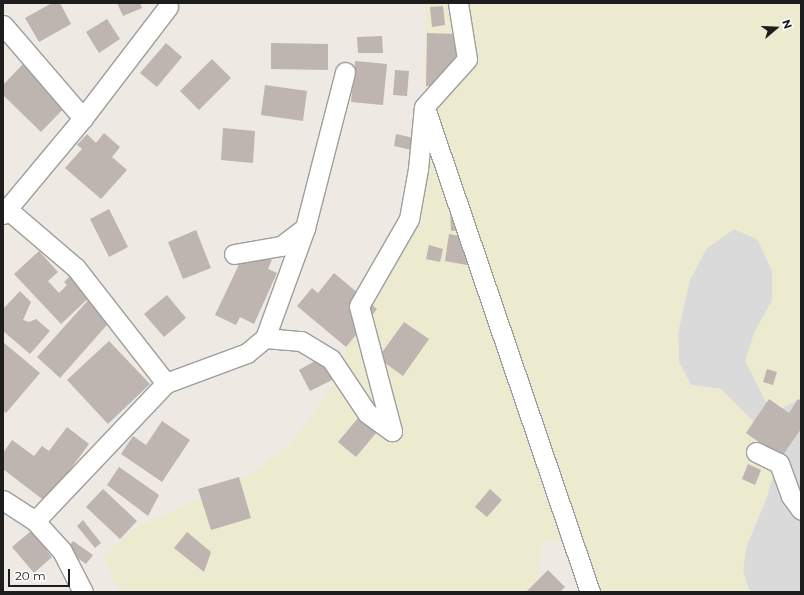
<!DOCTYPE html>
<style>
body{margin:0}
#map{position:relative;width:804px;height:595px;overflow:hidden;background:#eee9e3;font-family:Montserrat,sans-serif}
div>[style]{position:absolute}
.residential>*{inset:0;background:#dbdada}
.farmland>*{inset:0;background:#eceacf}
.building>*{inset:0;background:#beb4b0}
.roads{filter:drop-shadow(1px 0 #9e9e9e) drop-shadow(-1px 0 #9e9e9e) drop-shadow(0 1px #9e9e9e) drop-shadow(0 -1px #9e9e9e)}
.street>*{height:19px;margin:-9.5px;padding:0 9.5px;transform-origin:9.5px;border-radius:9.5px;background:#fff}
span{translate:-50% -50%;white-space:nowrap;text-align:center;line-height:1.15;-webkit-text-stroke:3px #fff;paint-order:stroke}
.frame{position:absolute;inset:0;border:4px solid #1d1d1d;pointer-events:none}
.north{position:absolute;left:756px;top:8px;width:40px;height:40px;-webkit-text-stroke:3px #fff;paint-order:stroke;rotate:71deg;font-size:11px;font-weight:700;line-height:16px;text-align:center;color:#1d1d1d}
.north::after{content:'';display:block;margin:auto;width:14px;height:18px;background:#1d1d1d;clip-path:polygon(50% 0,100% 100%,50% 72%,0 100%)}
.scale{position:absolute;left:8px;top:569px;width:62px;height:18px;box-sizing:border-box;border:2px solid #1d1d1d;border-top:0;padding-left:5px;font-size:12px;line-height:14px;white-space:nowrap;color:#1d1d1d;-webkit-text-stroke:3px #fff;paint-order:stroke}
</style>
<div id="map">
<div class="residential">
<div style="clip-path:polygon(734px 229px,758px 240px,772px 271px,772px 301px,754px 333px,779px 410px,801px 398px,801px 592px,750px 592px,743px 571px,746px 548px,768px 494px,721px 389px,691px 385px,679px 362px,678px 332px,690px 280px,706px 249px)"></div>
</div>
<div class="farmland">
<div style="clip-path:polygon(426px 3px,801px 3px,801px 398px,779px 410px,766px 402px,745px 361px,754px 333px,772px 301px,772px 271px,758px 240px,734px 229px,706px 249px,690px 280px,678px 332px,679px 362px,691px 385px,721px 389px,751px 419px,767px 438px,778px 457px,768px 494px,746px 548px,743px 571px,750px 592px,588px 592px,577px 542px,543px 542px,536px 592px,121px 592px,115px 584px,103px 558px,131px 530px,247px 476px,290px 445px,336px 382px,359px 306px,409px 219px,424px 107px)"></div>
</div>
<div class="building">
<div style="clip-path:polygon(52px 3px,60px 3px,71px 24px,39px 42px,25px 18px)"></div>
<div style="clip-path:polygon(117px 3px,140px 3px,142px 8px,123px 16px)"></div>
<div style="clip-path:polygon(443px 6px,445px 25px,432px 27px,430px 7px)"></div>
<div style="clip-path:polygon(107px 19px,120px 39px,99px 53px,86px 32px)"></div>
<div style="clip-path:polygon(427px 33px,456px 34px,456px 86px,426px 86px)"></div>
<div style="clip-path:polygon(382px 36px,383px 53px,358px 53px,357px 37px)"></div>
<div style="clip-path:polygon(166px 43px,182px 57px,157px 87px,140px 73px)"></div>
<div style="clip-path:polygon(271px 43px,328px 44px,328px 70px,271px 69px)"></div>
<div style="clip-path:polygon(212px 59px,231px 78px,199px 110px,180px 91px)"></div>
<div style="clip-path:polygon(355px 61px,387px 64px,383px 105px,351px 102px)"></div>
<div style="clip-path:polygon(23px 64px,66px 106px,41px 132px,3px 95px,3px 85px)"></div>
<div style="clip-path:polygon(395px 70px,409px 71px,407px 96px,393px 95px)"></div>
<div style="clip-path:polygon(265px 85px,307px 91px,303px 121px,261px 115px)"></div>
<div style="clip-path:polygon(223px 128px,255px 131px,253px 163px,221px 160px)"></div>
<div style="clip-path:polygon(104px 133px,120px 147px,112px 157px,127px 170px,101px 199px,65px 168px,82px 149px,77px 145px,87px 134px,96px 143px)"></div>
<div style="clip-path:polygon(396px 134px,414px 138px,412px 150px,394px 146px)"></div>
<div style="clip-path:polygon(109px 209px,128px 247px,109px 257px,90px 219px)"></div>
<div style="clip-path:polygon(450px 209px,465px 230px,451px 231px)"></div>
<div style="clip-path:polygon(196px 230px,211px 268px,183px 279px,168px 242px)"></div>
<div style="clip-path:polygon(449px 234px,471px 238px,467px 265px,445px 261px)"></div>
<div style="clip-path:polygon(429px 245px,443px 249px,440px 262px,426px 259px)"></div>
<div style="clip-path:polygon(39px 251px,58px 272px,48px 281px,59px 293px,67px 285px,64px 282px,72px 274px,92px 295px,61px 324px,14px 274px)"></div>
<div style="clip-path:polygon(256px 252px,272px 260px,268px 269px,277px 273px,254px 324px,240px 317px,236px 325px,215px 315px,243px 256px)"></div>
<div style="clip-path:polygon(334px 273px,377px 309px,346px 347px,297px 306px,312px 288px,318px 293px)"></div>
<div style="clip-path:polygon(20px 291px,31px 302px,23px 320px,29px 322px,36px 319px,50px 331px,30px 354px,3px 331px,3px 309px)"></div>
<div style="clip-path:polygon(167px 295px,186px 318px,164px 337px,144px 314px)"></div>
<div style="clip-path:polygon(91px 297px,114px 317px,60px 378px,37px 357px)"></div>
<div style="clip-path:polygon(404px 322px,429px 339px,403px 376px,378px 358px)"></div>
<div style="clip-path:polygon(109px 341px,150px 384px,108px 424px,67px 380px)"></div>
<div style="clip-path:polygon(3px 342px,40px 373px,6px 413px,3px 411px)"></div>
<div style="clip-path:polygon(322px 357px,334px 379px,310px 391px,299px 370px)"></div>
<div style="clip-path:polygon(767px 369px,777px 372px,773px 385px,763px 382px)"></div>
<div style="clip-path:polygon(769px 399px,789px 413px,798px 399px,801px 401px,801px 429px,781px 458px,746px 433px)"></div>
<div style="clip-path:polygon(358px 418px,376px 433px,356px 457px,338px 442px)"></div>
<div style="clip-path:polygon(162px 421px,190px 440px,162px 482px,121px 454px,133px 436px,146px 445px)"></div>
<div style="clip-path:polygon(67px 427px,89px 444px,46px 502px,3px 469px,3px 453px,12px 440px,34px 456px,42px 446px,49px 451px)"></div>
<div style="clip-path:polygon(748px 464px,761px 470px,755px 485px,742px 479px)"></div>
<div style="clip-path:polygon(119px 467px,159px 495px,148px 516px,107px 485px)"></div>
<div style="clip-path:polygon(239px 477px,251px 518px,211px 530px,198px 489px)"></div>
<div style="clip-path:polygon(103px 489px,137px 521px,120px 539px,86px 507px)"></div>
<div style="clip-path:polygon(490px 489px,502px 500px,487px 517px,475px 507px)"></div>
<div style="clip-path:polygon(83px 520px,101px 543px,95px 548px,77px 526px)"></div>
<div style="clip-path:polygon(31px 531px,50px 548px,47px 551px,52px 557px,34px 573px,12px 547px)"></div>
<div style="clip-path:polygon(187px 532px,211px 552px,204px 572px,174px 548px)"></div>
<div style="clip-path:polygon(73px 541px,93px 555px,86px 564px,66px 550px)"></div>
<div style="clip-path:polygon(548px 570px,565px 587px,560px 592px,526px 592px)"></div>
</div>
<div class="roads">
<div class="street">
<div style="left:3px;top:25px;width:123px;rotate:49.3deg"></div>
<div style="left:427px;top:114px;width:505px;rotate:71.17deg"></div>
<div style="left:7px;top:209px;width:91px;rotate:40.5deg"></div>
<div style="left:76px;top:268px;width:146px;rotate:52deg"></div>
<div style="left:3px;top:214px;width:125px;rotate:-50.2deg"></div>
<div style="left:83px;top:118px;width:140px;rotate:-52.6deg"></div>
<div style="left:234px;top:254px;width:48px;rotate:-9.7deg"></div>
<div style="left:281px;top:246px;width:30px;rotate:-37deg"></div>
<div style="left:265px;top:338px;width:36px;rotate:5deg"></div>
<div style="left:301px;top:341px;width:35px;rotate:31deg"></div>
<div style="left:331px;top:359px;width:65px;rotate:56.3deg"></div>
<div style="left:367px;top:413px;width:31px;rotate:36deg"></div>
<div style="left:392px;top:431px;width:129px;rotate:-104.8deg"></div>
<div style="left:359px;top:306px;width:100px;rotate:-60.1deg"></div>
<div style="left:409px;top:219px;width:51px;rotate:-79.8deg"></div>
<div style="left:418px;top:169px;width:62px;rotate:-84.5deg"></div>
<div style="left:424px;top:107px;width:64px;rotate:-48.1deg"></div>
<div style="left:467px;top:59px;width:57px;rotate:-99.1deg"></div>
<div style="left:756px;top:452px;width:25px;rotate:26deg"></div>
<div style="left:779px;top:463px;width:35px;rotate:70deg"></div>
<div style="left:791px;top:496px;width:17px;rotate:54deg"></div>
<div style="left:3px;top:500px;width:38px;rotate:33deg"></div>
<div style="left:35px;top:521px;width:40px;rotate:48deg"></div>
<div style="left:62px;top:551px;width:46px;rotate:62.9deg"></div>
<div style="left:35px;top:521px;width:190px;rotate:-46.5deg"></div>
<div style="left:166px;top:383px;width:86px;rotate:-20.3deg"></div>
<div style="left:247px;top:353px;width:23px;rotate:-40deg"></div>
<div style="left:265px;top:338px;width:117px;rotate:-70deg"></div>
<div style="left:305px;top:228px;width:161px;rotate:-75.6deg"></div>
</div>
</div>
<div class="frame"></div>
<div class="north">N</div>
<div class="scale">20 m</div>
</div>
